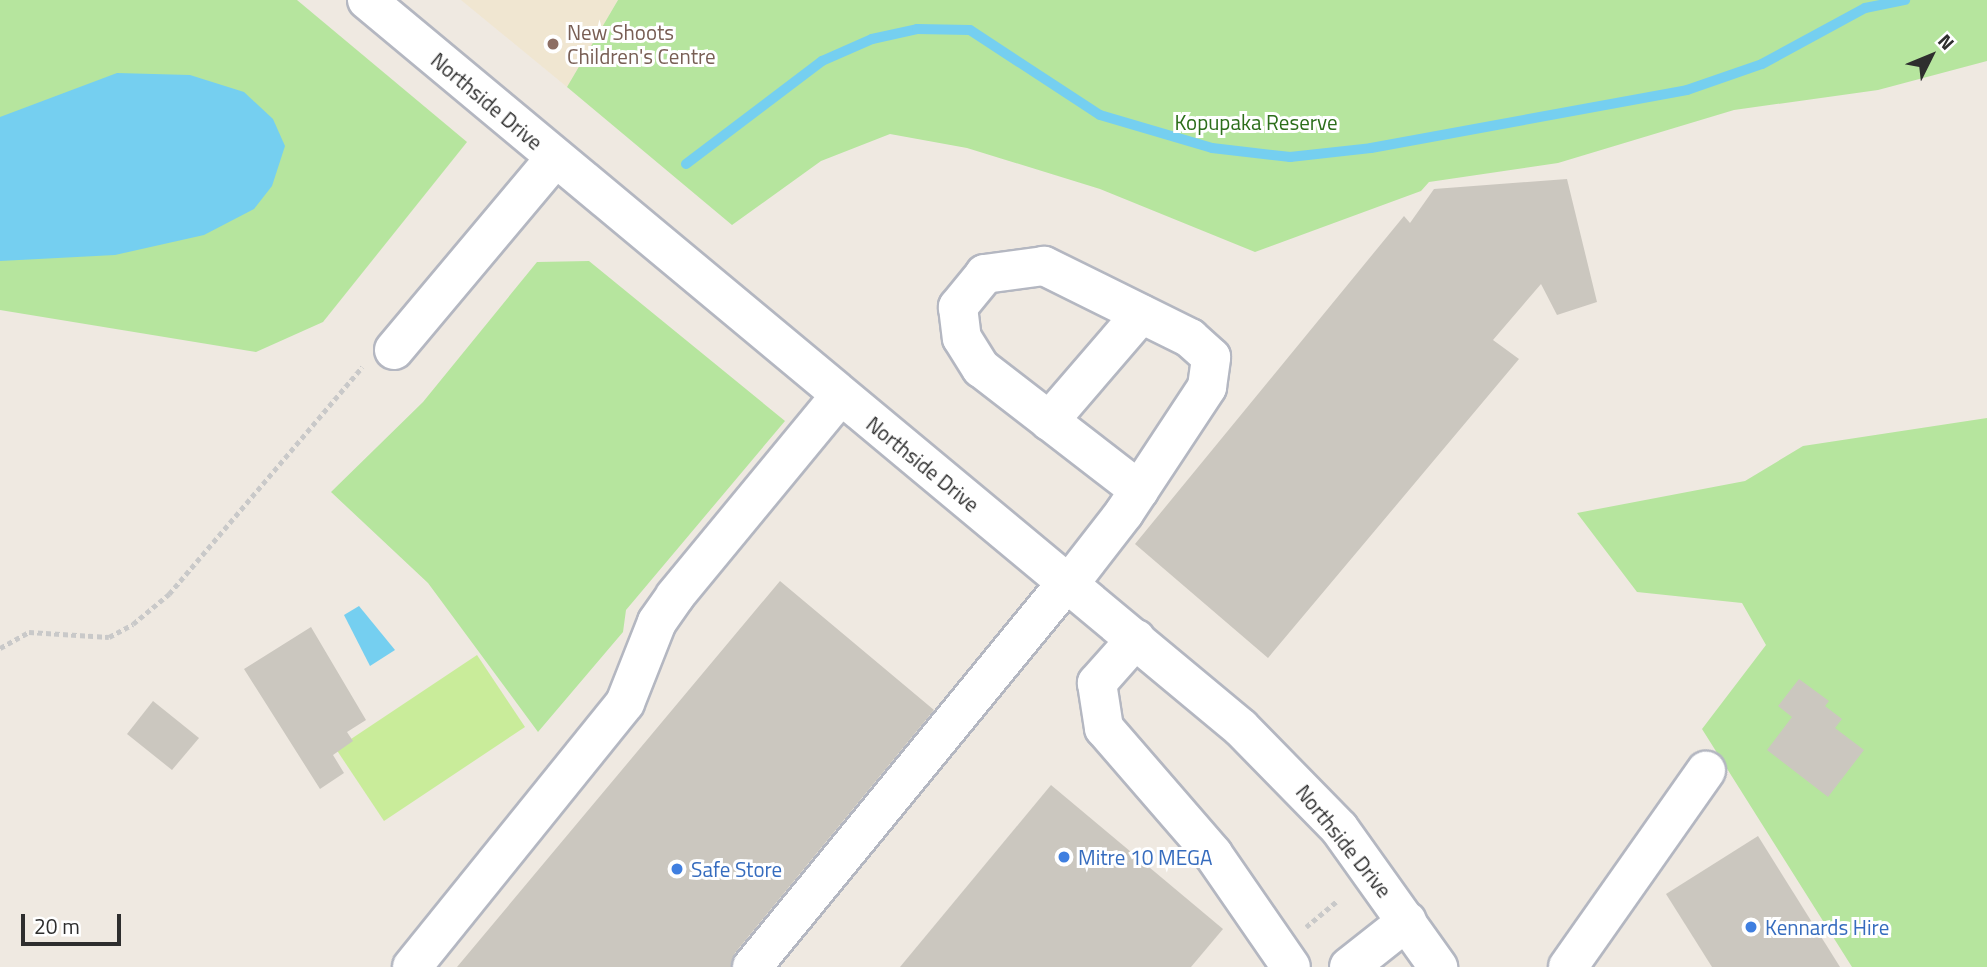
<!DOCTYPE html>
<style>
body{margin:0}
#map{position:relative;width:1987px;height:967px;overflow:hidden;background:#efe9e1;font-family:"Titillium Web",sans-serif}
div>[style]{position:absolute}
.education>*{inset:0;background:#f0e6d1}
.green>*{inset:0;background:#b6e59e}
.pitch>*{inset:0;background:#c9ec9a}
.water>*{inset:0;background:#75cff0}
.stream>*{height:10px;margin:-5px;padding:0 5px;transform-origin:5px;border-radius:5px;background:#75cff0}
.building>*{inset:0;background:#cbc7bf}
.path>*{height:4.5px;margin-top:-2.25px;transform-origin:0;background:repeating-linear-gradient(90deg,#c9c9c9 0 5px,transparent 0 8.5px)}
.roads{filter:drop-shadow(2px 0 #b4b7c1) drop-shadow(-2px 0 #b4b7c1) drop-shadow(0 2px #b4b7c1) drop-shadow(0 -2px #b4b7c1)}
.minor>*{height:38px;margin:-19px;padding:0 19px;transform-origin:19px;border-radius:19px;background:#fff}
.dots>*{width:19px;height:19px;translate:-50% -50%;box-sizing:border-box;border:4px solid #fff;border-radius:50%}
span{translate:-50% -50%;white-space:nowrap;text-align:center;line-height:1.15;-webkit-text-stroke:6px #fff;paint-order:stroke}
.education-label{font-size:21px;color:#785e54}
.left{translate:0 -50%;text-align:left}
.street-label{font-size:21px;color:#2e2e2e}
.park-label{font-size:21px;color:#2c6e1b}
.shop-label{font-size:21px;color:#366cbe}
.north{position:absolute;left:1896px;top:21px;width:70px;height:70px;-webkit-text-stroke:5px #fff;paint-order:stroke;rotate:47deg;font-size:19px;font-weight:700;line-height:28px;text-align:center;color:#2e2e2e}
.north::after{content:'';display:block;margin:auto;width:24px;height:32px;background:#2e2e2e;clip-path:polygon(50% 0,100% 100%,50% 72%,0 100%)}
.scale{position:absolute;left:21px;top:914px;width:100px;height:32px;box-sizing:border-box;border:4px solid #2e2e2e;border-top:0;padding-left:9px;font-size:21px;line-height:24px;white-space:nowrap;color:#2e2e2e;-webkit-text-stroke:5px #fff;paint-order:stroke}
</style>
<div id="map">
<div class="education">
<div style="clip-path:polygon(461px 0,618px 0,567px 87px)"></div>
</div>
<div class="green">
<div style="clip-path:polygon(0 0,297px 0,467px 142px,323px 322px,256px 352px,0 310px)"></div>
<div style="clip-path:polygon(618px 0,1987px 0,1987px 61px,1878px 90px,1734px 110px,1558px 163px,1429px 182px,1421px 191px,1255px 252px,1100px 189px,967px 148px,890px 134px,821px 161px,732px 225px,567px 87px)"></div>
<div style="clip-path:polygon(589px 261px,785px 421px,626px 610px,623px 632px,538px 732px,428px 583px,331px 492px,423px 402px,537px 262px)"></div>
<div style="clip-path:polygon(1987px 418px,1987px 967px,1852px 967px,1702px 729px,1766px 645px,1742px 603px,1637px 592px,1577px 513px,1745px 481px,1803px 446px)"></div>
</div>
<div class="pitch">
<div style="clip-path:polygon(477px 655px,525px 727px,384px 821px,336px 749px)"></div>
</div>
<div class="water">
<div style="clip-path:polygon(117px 73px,190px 75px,244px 92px,273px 119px,285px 146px,272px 186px,254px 209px,204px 235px,115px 255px,0 261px,0 117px)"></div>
<div style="clip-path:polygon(359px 606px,395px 650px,370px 666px,344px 615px)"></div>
</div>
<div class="stream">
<div style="left:686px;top:164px;width:171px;rotate:-37.1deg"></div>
<div style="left:822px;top:61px;width:55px;rotate:-23.7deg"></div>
<div style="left:872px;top:39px;width:46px;rotate:-12.5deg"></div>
<div style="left:917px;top:29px;width:53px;rotate:1.1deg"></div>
<div style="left:970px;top:30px;width:155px;rotate:33.2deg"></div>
<div style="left:1100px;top:115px;width:117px;rotate:16.4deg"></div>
<div style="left:1212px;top:148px;width:79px;rotate:6.6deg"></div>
<div style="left:1290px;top:157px;width:81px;rotate:-6.3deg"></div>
<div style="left:1371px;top:148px;width:321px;rotate:-10.4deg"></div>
<div style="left:1687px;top:90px;width:79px;rotate:-19.1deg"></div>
<div style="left:1762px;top:64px;width:117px;rotate:-28.5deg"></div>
<div style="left:1865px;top:8px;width:41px;rotate:-11.3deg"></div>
</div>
<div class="building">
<div style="clip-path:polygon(1567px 179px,1597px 302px,1557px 315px,1541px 284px,1493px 340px,1519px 359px,1268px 658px,1135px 544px,1404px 216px,1410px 223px,1434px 189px)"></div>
<div style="clip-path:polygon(780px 581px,934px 710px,735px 953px,731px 967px,457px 967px)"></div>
<div style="clip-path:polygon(311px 627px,366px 720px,347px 732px,353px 741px,333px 755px,344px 773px,320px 789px,244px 669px)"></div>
<div style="clip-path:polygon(1799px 679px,1829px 701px,1825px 706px,1842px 719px,1835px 728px,1864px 750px,1828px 797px,1767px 750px,1792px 717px,1778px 706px)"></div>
<div style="clip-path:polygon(153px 701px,199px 738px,172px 770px,127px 734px)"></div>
<div style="clip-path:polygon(1051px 785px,1223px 929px,1191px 967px,900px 967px)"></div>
<div style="clip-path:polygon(1758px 836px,1840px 967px,1712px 967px,1666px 894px)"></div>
</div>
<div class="path">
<div style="left:0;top:648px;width:33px;rotate:-29deg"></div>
<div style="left:29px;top:632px;width:80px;rotate:3.6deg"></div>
<div style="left:109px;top:637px;width:27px;rotate:-28deg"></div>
<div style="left:133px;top:624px;width:47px;rotate:-39.8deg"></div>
<div style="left:169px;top:594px;width:298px;rotate:-49.6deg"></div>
<div style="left:1306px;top:927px;width:40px;rotate:-40deg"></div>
</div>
<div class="roads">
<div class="minor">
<div style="left:367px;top:0;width:1137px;rotate:39.79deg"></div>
<div style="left:1241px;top:728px;width:140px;rotate:45.6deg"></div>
<div style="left:1339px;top:828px;width:171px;rotate:54.5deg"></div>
<div style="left:394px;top:350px;width:251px;rotate:-50deg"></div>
<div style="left:1049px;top:421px;width:141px;rotate:-49.3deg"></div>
<div style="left:1069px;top:584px;width:90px;rotate:-52.2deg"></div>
<div style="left:1124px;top:513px;width:151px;rotate:-56.6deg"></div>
<div style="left:1207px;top:387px;width:30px;rotate:-82deg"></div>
<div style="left:1211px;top:357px;width:28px;rotate:-138deg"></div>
<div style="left:1190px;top:338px;width:163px;rotate:-153.7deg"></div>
<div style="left:1044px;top:266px;width:60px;rotate:172.3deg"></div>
<div style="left:985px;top:274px;width:43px;rotate:129.3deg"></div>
<div style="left:958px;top:307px;width:31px;rotate:83deg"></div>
<div style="left:962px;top:338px;width:36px;rotate:58deg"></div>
<div style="left:981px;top:368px;width:200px;rotate:37.7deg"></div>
<div style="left:1136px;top:639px;width:59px;rotate:131.6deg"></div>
<div style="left:1097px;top:683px;width:46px;rotate:81.2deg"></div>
<div style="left:1104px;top:728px;width:167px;rotate:49.1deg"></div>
<div style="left:1213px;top:854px;width:137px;rotate:55.4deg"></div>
<div style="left:412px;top:967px;width:339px;rotate:-51.1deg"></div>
<div style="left:625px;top:703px;width:87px;rotate:-68.4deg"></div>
<div style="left:657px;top:622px;width:32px;rotate:-55deg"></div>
<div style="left:675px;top:596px;width:259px;rotate:-50.5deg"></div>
<div style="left:752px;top:967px;width:497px;rotate:-50.7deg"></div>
<div style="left:1349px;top:967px;width:74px;rotate:-38.4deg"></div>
<div style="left:1568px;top:967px;width:240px;rotate:-54.9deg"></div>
</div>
</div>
<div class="dots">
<div style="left:553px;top:44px;background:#8d6e63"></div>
<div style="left:1064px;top:857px;background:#3f7fe0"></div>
<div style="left:677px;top:869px;background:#3f7fe0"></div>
<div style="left:1751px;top:927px;background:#3f7fe0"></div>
</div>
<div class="education-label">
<span class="left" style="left:567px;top:44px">New Shoots<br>Children's Centre</span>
</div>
<div class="street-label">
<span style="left:487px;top:101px;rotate:40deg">Northside Drive</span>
<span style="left:923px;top:464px;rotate:39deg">Northside Drive</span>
<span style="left:1344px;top:841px;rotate:51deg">Northside Drive</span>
</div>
<div class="park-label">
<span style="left:1256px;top:122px">Kopupaka Reserve</span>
</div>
<div class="shop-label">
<span class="left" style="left:1078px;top:857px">Mitre 10 MEGA</span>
<span class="left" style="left:691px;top:869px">Safe Store</span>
<span class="left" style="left:1765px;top:927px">Kennards Hire</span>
</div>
<div class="north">N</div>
<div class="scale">20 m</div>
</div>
